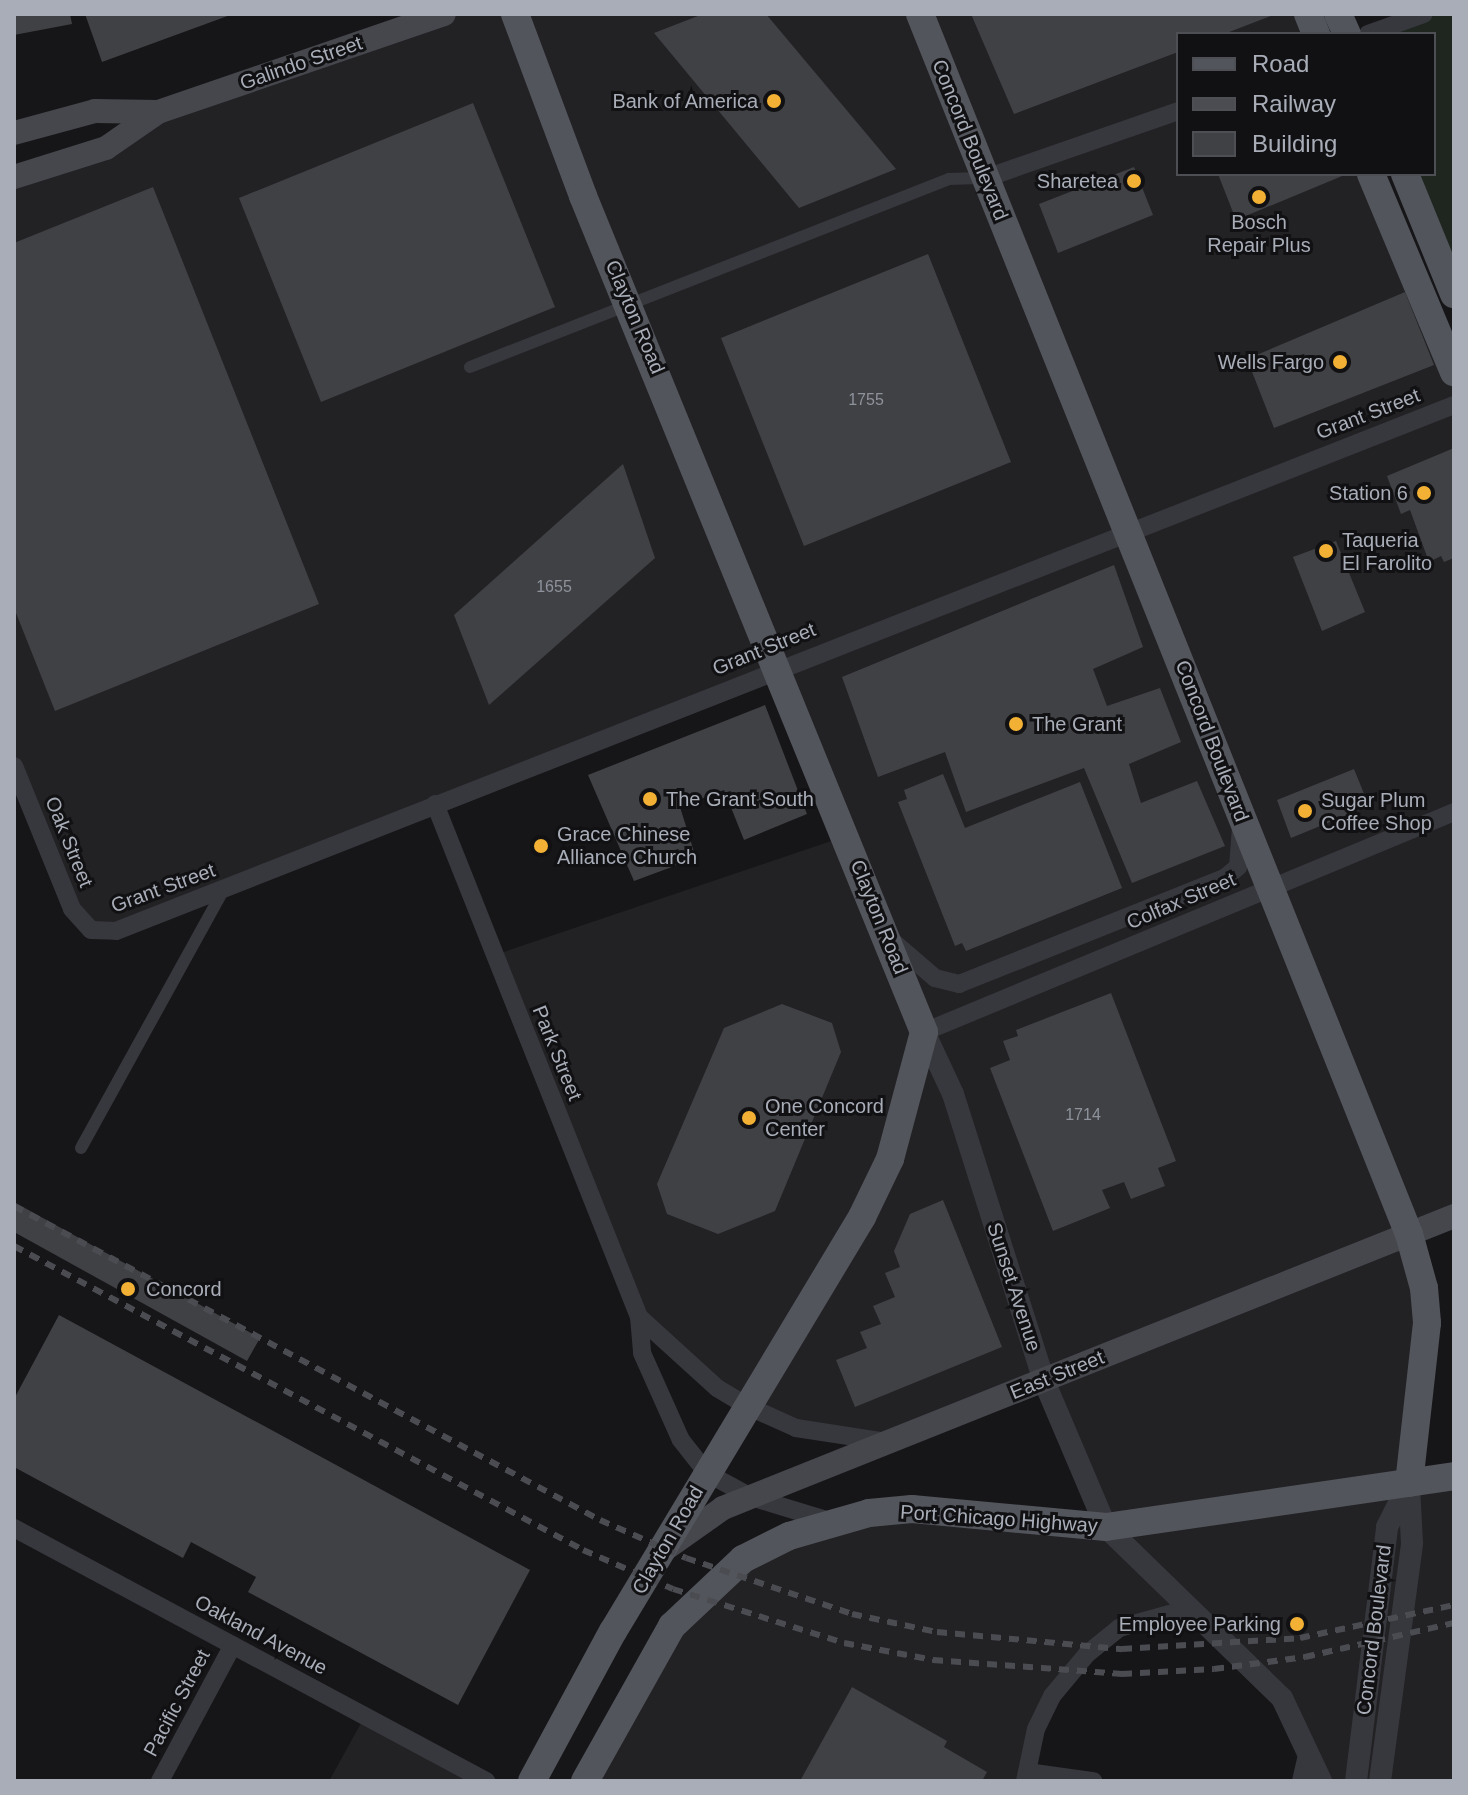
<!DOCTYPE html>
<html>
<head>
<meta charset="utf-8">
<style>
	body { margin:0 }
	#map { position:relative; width:1468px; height:1795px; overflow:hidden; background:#161618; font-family:Arial,sans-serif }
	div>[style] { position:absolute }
	.built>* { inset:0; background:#222225 }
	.green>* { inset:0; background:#1e261f }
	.building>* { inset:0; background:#404145 }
	.pedestrian>* { height:12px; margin:-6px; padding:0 6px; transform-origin:6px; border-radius:6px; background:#37383d }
	.minor>* { height:18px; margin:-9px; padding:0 9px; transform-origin:9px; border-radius:9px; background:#37383d }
	.tertiary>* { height:22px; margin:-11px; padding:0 11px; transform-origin:11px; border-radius:11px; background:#37383d }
	.secondary>* { height:24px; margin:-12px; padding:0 12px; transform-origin:12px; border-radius:12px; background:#45474d }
	.primary>* { height:28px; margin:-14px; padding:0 14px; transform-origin:14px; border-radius:14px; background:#53555c }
	.rail>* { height:6px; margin-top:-3px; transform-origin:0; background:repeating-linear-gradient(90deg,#4a4c52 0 10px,transparent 0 18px) }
	.dots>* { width:22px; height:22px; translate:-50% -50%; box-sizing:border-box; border:4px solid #111113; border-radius:50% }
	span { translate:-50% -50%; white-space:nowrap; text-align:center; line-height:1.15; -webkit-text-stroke:6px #111113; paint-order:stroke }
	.number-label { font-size:16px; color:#8e929b }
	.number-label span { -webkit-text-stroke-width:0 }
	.street-label { font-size:20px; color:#a8adb8 }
	.poi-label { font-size:20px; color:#a8adb8 }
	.right { translate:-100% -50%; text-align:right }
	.left { translate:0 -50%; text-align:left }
	.frame { position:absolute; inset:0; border:16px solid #a8adb8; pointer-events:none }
	.legend { position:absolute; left:1176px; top:32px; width:260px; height:144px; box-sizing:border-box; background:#111113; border:2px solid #4d4f55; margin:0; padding:10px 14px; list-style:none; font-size:24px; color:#a8adb8 }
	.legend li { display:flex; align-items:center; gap:16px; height:40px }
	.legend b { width:40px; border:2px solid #4d4f55 }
</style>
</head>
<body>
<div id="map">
	<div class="built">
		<div style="clip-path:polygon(447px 14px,1308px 14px,1316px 34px,1178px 34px,1178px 174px,1371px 174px,1454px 372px,1454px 1216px,1409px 1234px,1424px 1288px,1409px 1483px,1454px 1476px,1454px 1781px,1320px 1781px,1294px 1719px,1191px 1609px,1119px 1628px,1052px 1696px,1025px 1781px,585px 1781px,710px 1586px,869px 1513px,1105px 1527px,1044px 1381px,891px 1442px,796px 1428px,747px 1406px,639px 1317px,495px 955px,846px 836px,778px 667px,224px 889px,91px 930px,14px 766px,14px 177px,158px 112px)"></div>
		<div style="clip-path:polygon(365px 1716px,486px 1781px,329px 1781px)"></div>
	</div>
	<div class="green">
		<div style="clip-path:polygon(1424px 14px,1454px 14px,1454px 259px,1420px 174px,1434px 174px,1434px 34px,1368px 34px)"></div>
	</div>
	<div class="building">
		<div style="clip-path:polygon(14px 14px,70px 14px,72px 24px,14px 35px)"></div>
		<div style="clip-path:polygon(85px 14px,233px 14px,102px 62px)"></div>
		<div style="clip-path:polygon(703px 14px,766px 14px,896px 169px,799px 208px,654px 33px)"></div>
		<div style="clip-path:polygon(971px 14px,1276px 14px,1224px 34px,1178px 34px,1178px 52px,1014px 114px)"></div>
		<div style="clip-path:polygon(473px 103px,555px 307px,321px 402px,239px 198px)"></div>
		<div style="clip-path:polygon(1134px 167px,1153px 215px,1058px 253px,1039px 204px)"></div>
		<div style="clip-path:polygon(1218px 174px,1347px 174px,1236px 220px)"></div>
		<div style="clip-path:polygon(153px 187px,319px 604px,55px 711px,14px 608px,14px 243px)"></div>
		<div style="clip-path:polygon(928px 254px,1011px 462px,804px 546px,721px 338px)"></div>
		<div style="clip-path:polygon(1405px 292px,1434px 365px,1274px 428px,1247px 359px)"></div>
		<div style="clip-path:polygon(1454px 448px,1454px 558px,1444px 562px,1441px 556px,1429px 562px,1410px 510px,1401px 514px,1387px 476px)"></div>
		<div style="clip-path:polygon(623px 464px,655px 558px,489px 705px,454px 615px)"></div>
		<div style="clip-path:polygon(1336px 541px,1365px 612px,1322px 631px,1293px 557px)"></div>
		<div style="clip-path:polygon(1114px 565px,1143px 647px,1093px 669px,1107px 706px,1160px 688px,1181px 742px,1129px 764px,1141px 803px,1197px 781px,1225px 846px,1132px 883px,1084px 768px,966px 812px,945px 752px,878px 777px,842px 677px)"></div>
		<div style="clip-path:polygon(765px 705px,807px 814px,744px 840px,724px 790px,680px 807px,696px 858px,634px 881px,588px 775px)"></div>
		<div style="clip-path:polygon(1354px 769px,1369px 806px,1291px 838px,1277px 800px)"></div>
		<div style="clip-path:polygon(943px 774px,965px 828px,1080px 782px,1122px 888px,966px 951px,962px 943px,955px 946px,898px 802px,907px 799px,904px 790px)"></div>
		<div style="clip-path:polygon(1111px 993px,1176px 1161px,1158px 1168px,1165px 1186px,1131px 1199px,1124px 1182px,1102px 1190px,1110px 1208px,1053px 1231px,990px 1068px,1010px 1060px,1003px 1041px,1018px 1036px,1016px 1030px)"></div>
		<div style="clip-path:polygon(782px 1004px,832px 1023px,841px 1052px,775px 1211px,718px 1234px,667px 1214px,657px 1184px,724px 1028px)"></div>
		<div style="clip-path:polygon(943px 1200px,1002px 1347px,855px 1407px,836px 1360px,867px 1348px,860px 1332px,881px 1324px,873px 1306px,895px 1297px,885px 1273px,900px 1267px,894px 1251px,910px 1214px)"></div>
		<div style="clip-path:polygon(14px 1202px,260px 1338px,247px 1361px,14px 1232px)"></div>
		<div style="clip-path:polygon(59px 1315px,530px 1570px,458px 1705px,248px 1592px,256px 1577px,191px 1542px,183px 1558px,14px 1467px,14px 1399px)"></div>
		<div style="clip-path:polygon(852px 1687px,947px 1741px,944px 1747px,987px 1772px,982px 1781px,800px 1781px)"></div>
	</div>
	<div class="pedestrian">
		<div style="left:470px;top:367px;width:515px;rotate:-21.43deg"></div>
		<div style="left:949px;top:179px;width:37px;rotate:-2deg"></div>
		<div style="left:81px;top:1148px;width:296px;rotate:-61.1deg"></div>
	</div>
	<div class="minor">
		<div style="left:1368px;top:34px;width:59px;rotate:-19.7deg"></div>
		<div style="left:986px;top:178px;width:203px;rotate:-19.2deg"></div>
		<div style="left:14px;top:766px;width:154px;rotate:67.9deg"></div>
		<div style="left:72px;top:909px;width:28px;rotate:48deg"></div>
		<div style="left:91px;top:930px;width:25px;rotate:2deg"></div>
		<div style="left:116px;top:931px;width:1438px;rotate:-21.46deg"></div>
		<div style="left:435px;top:804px;width:552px;rotate:68.31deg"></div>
		<div style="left:639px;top:1317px;width:36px;rotate:85deg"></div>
		<div style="left:642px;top:1353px;width:95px;rotate:65.9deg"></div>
		<div style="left:681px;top:1440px;width:42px;rotate:51.8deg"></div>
		<div style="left:707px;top:1473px;width:50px;rotate:28.6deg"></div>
		<div style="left:751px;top:1497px;width:86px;rotate:17deg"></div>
		<div style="left:891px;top:940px;width:58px;rotate:40.8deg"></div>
		<div style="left:935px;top:978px;width:25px;rotate:14deg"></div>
		<div style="left:959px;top:984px;width:288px;rotate:-21.8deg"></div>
		<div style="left:1226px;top:877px;width:16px;rotate:-40deg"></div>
		<div style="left:1238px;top:867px;width:40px;rotate:-85.7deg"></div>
		<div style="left:924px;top:1032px;width:574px;rotate:-22.54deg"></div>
		<div style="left:639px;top:1317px;width:105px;rotate:42.3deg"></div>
		<div style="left:717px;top:1388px;width:35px;rotate:31deg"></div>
		<div style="left:747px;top:1406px;width:54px;rotate:24.2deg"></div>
		<div style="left:796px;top:1428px;width:93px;rotate:8.7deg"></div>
		<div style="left:14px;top:1528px;width:536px;rotate:28.19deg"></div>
		<div style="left:1027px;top:1772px;width:67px;rotate:7.8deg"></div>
		<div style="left:160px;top:1781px;width:154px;rotate:-61.8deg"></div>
		<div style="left:1025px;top:1781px;width:53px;rotate:-78.1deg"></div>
		<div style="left:1036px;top:1729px;width:37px;rotate:-64deg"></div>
		<div style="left:1052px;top:1696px;width:55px;rotate:-50.2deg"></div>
		<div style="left:1087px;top:1654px;width:41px;rotate:-39.1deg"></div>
		<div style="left:1119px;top:1628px;width:75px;rotate:-15.5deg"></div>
		<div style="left:1301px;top:1781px;width:31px;rotate:-77deg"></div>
	</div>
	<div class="tertiary">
		<div style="left:924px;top:1032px;width:68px;rotate:64.9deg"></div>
		<div style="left:953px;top:1094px;width:301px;rotate:72.4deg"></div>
		<div style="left:1044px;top:1381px;width:159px;rotate:67deg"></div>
		<div style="left:1106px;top:1527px;width:245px;rotate:44.2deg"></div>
		<div style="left:1282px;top:1698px;width:92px;rotate:64.8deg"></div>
		<div style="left:1356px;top:1781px;width:256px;rotate:-83deg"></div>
		<div style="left:1387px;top:1527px;width:49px;rotate:-63.4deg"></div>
		<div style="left:1380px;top:1781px;width:240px;rotate:-82.3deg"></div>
		<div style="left:1412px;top:1543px;width:58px;rotate:-93deg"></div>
	</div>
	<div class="secondary">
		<div style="left:14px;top:133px;width:84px;rotate:-15.2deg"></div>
		<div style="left:95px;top:111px;width:63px;rotate:0.9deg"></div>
		<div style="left:14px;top:177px;width:96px;rotate:-17.5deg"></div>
		<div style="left:106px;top:148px;width:63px;rotate:-34.7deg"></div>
		<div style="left:158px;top:112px;width:302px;rotate:-18.9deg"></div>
		<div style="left:668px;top:1547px;width:67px;rotate:-35.3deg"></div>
		<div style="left:723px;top:1508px;width:787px;rotate:-21.77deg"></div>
	</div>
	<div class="primary">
		<div style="left:515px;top:14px;width:194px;rotate:69.5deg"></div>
		<div style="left:583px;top:196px;width:903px;rotate:67.81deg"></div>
		<div style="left:924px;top:1032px;width:131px;rotate:105deg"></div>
		<div style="left:890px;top:1159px;width:64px;rotate:115.8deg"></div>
		<div style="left:862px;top:1217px;width:483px;rotate:121deg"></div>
		<div style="left:613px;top:1631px;width:170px;rotate:118.4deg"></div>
		<div style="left:920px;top:14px;width:1314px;rotate:68.16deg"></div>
		<div style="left:1409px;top:1234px;width:56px;rotate:74.5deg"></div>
		<div style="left:1424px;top:1288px;width:35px;rotate:85deg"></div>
		<div style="left:1427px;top:1323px;width:161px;rotate:96.4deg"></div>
		<div style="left:1308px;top:14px;width:22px;rotate:68deg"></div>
		<div style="left:1338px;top:14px;width:22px;rotate:66deg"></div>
		<div style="left:1371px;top:174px;width:215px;rotate:67.3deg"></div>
		<div style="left:1405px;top:174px;width:130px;rotate:67.8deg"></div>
		<div style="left:585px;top:1781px;width:178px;rotate:-60.7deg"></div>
		<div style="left:672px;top:1626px;width:98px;rotate:-43.3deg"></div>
		<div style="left:743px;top:1559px;width:51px;rotate:-26.6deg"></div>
		<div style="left:789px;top:1536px;width:83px;rotate:-16deg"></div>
		<div style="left:869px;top:1513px;width:43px;rotate:-5.3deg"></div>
		<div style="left:912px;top:1509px;width:195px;rotate:5.3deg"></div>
		<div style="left:1106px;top:1527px;width:352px;rotate:-8.3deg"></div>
	</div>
	<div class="rail">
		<div style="left:14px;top:1206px;width:665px;rotate:28.18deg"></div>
		<div style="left:600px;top:1520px;width:94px;rotate:23.8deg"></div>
		<div style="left:686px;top:1558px;width:175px;rotate:18.6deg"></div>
		<div style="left:852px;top:1614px;width:87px;rotate:12deg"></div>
		<div style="left:937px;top:1632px;width:186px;rotate:5.3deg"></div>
		<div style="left:1122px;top:1649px;width:178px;rotate:-3.5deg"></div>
		<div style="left:1300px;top:1638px;width:157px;rotate:-12.1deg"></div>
		<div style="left:14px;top:1246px;width:645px;rotate:28.11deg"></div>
		<div style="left:583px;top:1550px;width:98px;rotate:23.4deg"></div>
		<div style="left:673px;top:1589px;width:179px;rotate:17.5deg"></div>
		<div style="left:844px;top:1643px;width:91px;rotate:10.8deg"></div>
		<div style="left:933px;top:1660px;width:190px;rotate:4.2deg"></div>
		<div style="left:1122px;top:1674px;width:92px;rotate:-3.1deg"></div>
		<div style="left:1214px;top:1669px;width:92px;rotate:-7.5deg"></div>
		<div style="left:1305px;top:1657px;width:153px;rotate:-12.9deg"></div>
	</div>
	<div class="dots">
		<div style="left:774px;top:101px;background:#f2b134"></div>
		<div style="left:1134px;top:181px;background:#f2b134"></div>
		<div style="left:1259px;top:197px;background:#f2b134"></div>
		<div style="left:1340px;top:362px;background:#f2b134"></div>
		<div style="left:1424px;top:493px;background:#f2b134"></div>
		<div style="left:1326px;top:551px;background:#f2b134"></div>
		<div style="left:1016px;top:724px;background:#f2b134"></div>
		<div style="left:650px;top:799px;background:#f2b134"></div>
		<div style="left:1305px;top:811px;background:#f2b134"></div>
		<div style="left:541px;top:846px;background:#f2b134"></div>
		<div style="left:749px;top:1118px;background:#f2b134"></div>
		<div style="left:128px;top:1289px;background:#f2b134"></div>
		<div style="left:1297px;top:1624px;background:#f2b134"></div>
	</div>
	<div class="number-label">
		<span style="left:866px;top:400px">1755</span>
		<span style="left:554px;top:587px">1655</span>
		<span style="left:1083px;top:1115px">1714</span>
	</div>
	<div class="street-label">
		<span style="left:301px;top:63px;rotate:-19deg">Galindo Street</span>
		<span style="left:970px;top:140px;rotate:68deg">Concord Boulevard</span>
		<span style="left:635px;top:317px;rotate:67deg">Clayton Road</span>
		<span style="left:1368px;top:414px;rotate:-21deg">Grant Street</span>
		<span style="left:764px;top:649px;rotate:-22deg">Grant Street</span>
		<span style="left:1212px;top:741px;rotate:69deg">Concord Boulevard</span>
		<span style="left:69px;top:842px;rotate:68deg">Oak Street</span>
		<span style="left:163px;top:888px;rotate:-20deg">Grant Street</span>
		<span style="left:1181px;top:901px;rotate:-23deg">Colfax Street</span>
		<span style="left:879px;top:917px;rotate:68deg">Clayton Road</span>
		<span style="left:557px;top:1053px;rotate:68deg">Park Street</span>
		<span style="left:1014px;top:1287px;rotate:72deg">Sunset Avenue</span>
		<span style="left:1057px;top:1375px;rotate:-22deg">East Street</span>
		<span style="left:999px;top:1519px;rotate:4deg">Port Chicago Highway</span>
		<span style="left:668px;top:1540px;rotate:-60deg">Clayton Road</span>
		<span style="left:1374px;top:1630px;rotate:-83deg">Concord Boulevard</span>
		<span style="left:261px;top:1635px;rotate:28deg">Oakland Avenue</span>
		<span style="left:177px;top:1703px;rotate:-62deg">Pacific Street</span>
	</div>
	<div class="poi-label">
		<span class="right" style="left:758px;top:101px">Bank of America</span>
		<span class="right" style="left:1118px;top:181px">Sharetea</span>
		<span style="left:1259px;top:234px">Bosch<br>Repair Plus</span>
		<span class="right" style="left:1324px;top:362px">Wells Fargo</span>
		<span class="right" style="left:1408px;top:493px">Station 6</span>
		<span class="left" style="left:1342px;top:552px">Taqueria<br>El Farolito</span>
		<span class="left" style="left:1032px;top:724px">The Grant</span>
		<span class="left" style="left:666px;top:799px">The Grant South</span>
		<span class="left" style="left:1321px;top:812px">Sugar Plum<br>Coffee Shop</span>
		<span class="left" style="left:557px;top:846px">Grace Chinese<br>Alliance Church</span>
		<span class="left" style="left:765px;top:1118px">One Concord<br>Center</span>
		<span class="left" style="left:146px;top:1289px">Concord</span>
		<span class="right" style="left:1281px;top:1624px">Employee Parking</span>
	</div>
	<div class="frame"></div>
	<ul class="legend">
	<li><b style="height:10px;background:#53555c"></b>Road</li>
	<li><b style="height:10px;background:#4a4c52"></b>Railway</li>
	<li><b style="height:22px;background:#404145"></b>Building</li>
	</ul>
</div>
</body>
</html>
